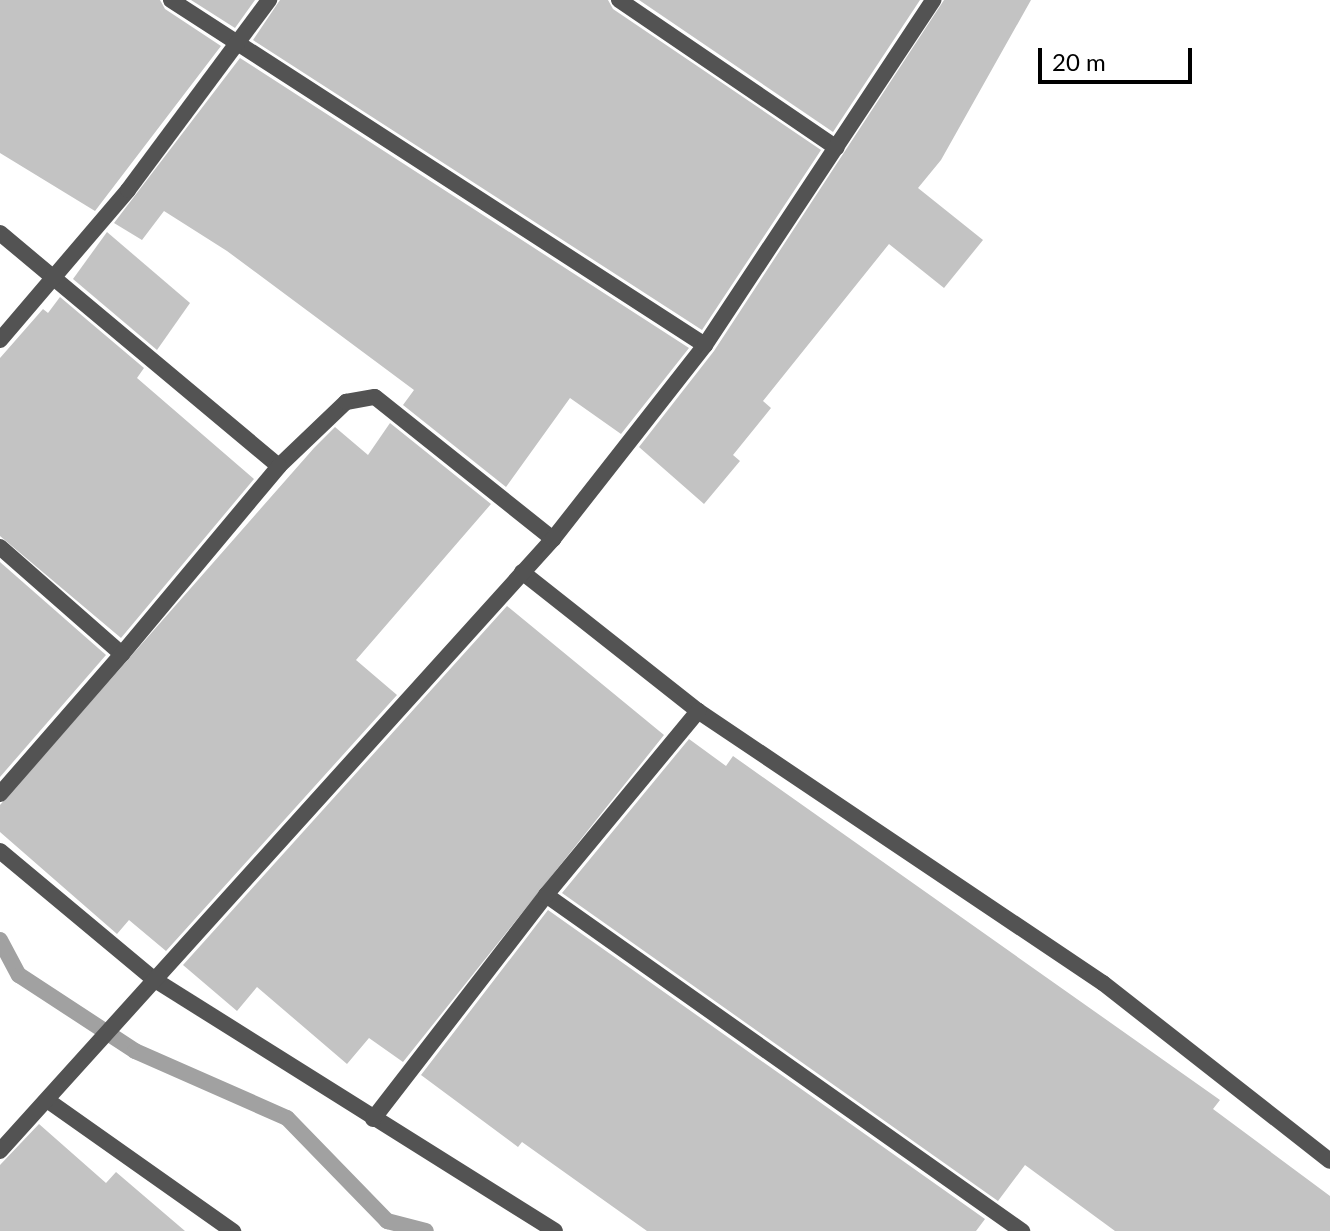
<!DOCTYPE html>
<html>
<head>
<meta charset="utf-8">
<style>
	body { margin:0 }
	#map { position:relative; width:1330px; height:1231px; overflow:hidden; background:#fff; font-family:Lato,sans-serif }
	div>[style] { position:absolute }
	.stream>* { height:16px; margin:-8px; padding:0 8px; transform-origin:8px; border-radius:8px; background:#a1a1a1 }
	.building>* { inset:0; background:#c3c3c3 }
	.minor>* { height:16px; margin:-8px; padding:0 8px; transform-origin:8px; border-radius:8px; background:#535353 }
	span { translate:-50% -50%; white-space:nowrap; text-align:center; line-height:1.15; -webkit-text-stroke:7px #fff; paint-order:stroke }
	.scale { position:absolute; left:1038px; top:48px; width:154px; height:36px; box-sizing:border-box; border:4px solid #000; border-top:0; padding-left:10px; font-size:24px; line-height:28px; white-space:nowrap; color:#000; -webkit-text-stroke:6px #fff; paint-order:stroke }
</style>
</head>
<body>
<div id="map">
	<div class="stream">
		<div style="left:0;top:940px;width:40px;rotate:62deg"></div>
		<div style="left:19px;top:975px;width:139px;rotate:33.2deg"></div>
		<div style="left:135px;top:1051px;width:166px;rotate:23.8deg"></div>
		<div style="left:287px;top:1118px;width:144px;rotate:45.8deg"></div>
		<div style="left:387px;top:1221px;width:40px;rotate:14.4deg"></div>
	</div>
	<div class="building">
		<div style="clip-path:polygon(0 0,160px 0,165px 9px,221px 46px,95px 211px,0 153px)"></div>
		<div style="clip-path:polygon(191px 0,255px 0,235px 28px)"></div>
		<div style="clip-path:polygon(280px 0,608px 0,613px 9px,821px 150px,702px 330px,253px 40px)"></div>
		<div style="clip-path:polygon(639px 0,920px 0,833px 132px)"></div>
		<div style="clip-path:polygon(944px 0,1031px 0,941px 160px,918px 188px,983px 240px,944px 288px,889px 244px,763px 401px,771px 408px,733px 455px,740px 461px,704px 504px,639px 447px,714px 351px)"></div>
		<div style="clip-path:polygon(240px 58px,689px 348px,621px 434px,570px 398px,506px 487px,403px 405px,414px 390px,227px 251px,164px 211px,142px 240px,114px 223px)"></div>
		<div style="clip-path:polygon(107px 232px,190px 303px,157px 350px,73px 279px)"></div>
		<div style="clip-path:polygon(60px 297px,144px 368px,137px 378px,254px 479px,121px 638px,0 536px,0 358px,43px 309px,48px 313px)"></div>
		<div style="clip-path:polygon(390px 423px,491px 504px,356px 660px,397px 695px,166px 951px,129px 920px,117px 934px,0 832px,0 805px,314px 448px,335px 427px,368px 455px)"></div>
		<div style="clip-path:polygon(0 562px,106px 655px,0 777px)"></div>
		<div style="clip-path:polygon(507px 606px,664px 735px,403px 1062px,369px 1038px,347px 1064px,257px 987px,237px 1011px,183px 965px)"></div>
		<div style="clip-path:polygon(689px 739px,726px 766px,733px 756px,1220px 1100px,1213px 1109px,1330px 1196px,1330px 1231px,1115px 1231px,1025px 1165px,998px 1201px,562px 893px)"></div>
		<div style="clip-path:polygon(548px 910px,985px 1219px,976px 1231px,647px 1231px,522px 1142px,518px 1147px,421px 1075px)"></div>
		<div style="clip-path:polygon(39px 1124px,106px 1183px,116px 1172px,185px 1231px,0 1231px,0 1165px)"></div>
	</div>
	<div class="minor">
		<div style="left:171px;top:0;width:636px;rotate:32.87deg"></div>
		<div style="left:619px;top:0;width:263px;rotate:34.2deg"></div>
		<div style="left:0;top:233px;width:363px;rotate:39.9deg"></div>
		<div style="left:279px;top:466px;width:93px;rotate:-43.7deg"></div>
		<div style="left:346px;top:402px;width:29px;rotate:-10deg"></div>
		<div style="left:375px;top:397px;width:228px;rotate:38.6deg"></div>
		<div style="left:0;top:340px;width:197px;rotate:-49.5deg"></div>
		<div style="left:128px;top:190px;width:237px;rotate:-53.4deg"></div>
		<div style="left:0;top:547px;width:162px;rotate:41.3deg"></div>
		<div style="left:122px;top:654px;width:245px;rotate:-50.1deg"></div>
		<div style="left:522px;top:572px;width:224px;rotate:38.3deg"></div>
		<div style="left:698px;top:711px;width:488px;rotate:33.9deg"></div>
		<div style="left:1103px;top:983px;width:288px;rotate:38.1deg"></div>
		<div style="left:0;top:794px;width:186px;rotate:-48.9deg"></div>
		<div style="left:0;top:851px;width:202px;rotate:39.8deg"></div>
		<div style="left:155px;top:980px;width:472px;rotate:32.1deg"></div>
		<div style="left:546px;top:895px;width:583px;rotate:35.22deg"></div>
		<div style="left:47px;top:1100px;width:228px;rotate:35.2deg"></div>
		<div style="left:373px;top:1119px;width:283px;rotate:-52.3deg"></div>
		<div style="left:546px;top:895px;width:239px;rotate:-50.4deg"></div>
		<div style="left:0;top:1151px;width:825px;rotate:-47.9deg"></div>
		<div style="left:553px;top:539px;width:246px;rotate:-51.9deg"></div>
		<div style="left:705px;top:345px;width:414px;rotate:-56.5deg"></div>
	</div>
	<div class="scale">20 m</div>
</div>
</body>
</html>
